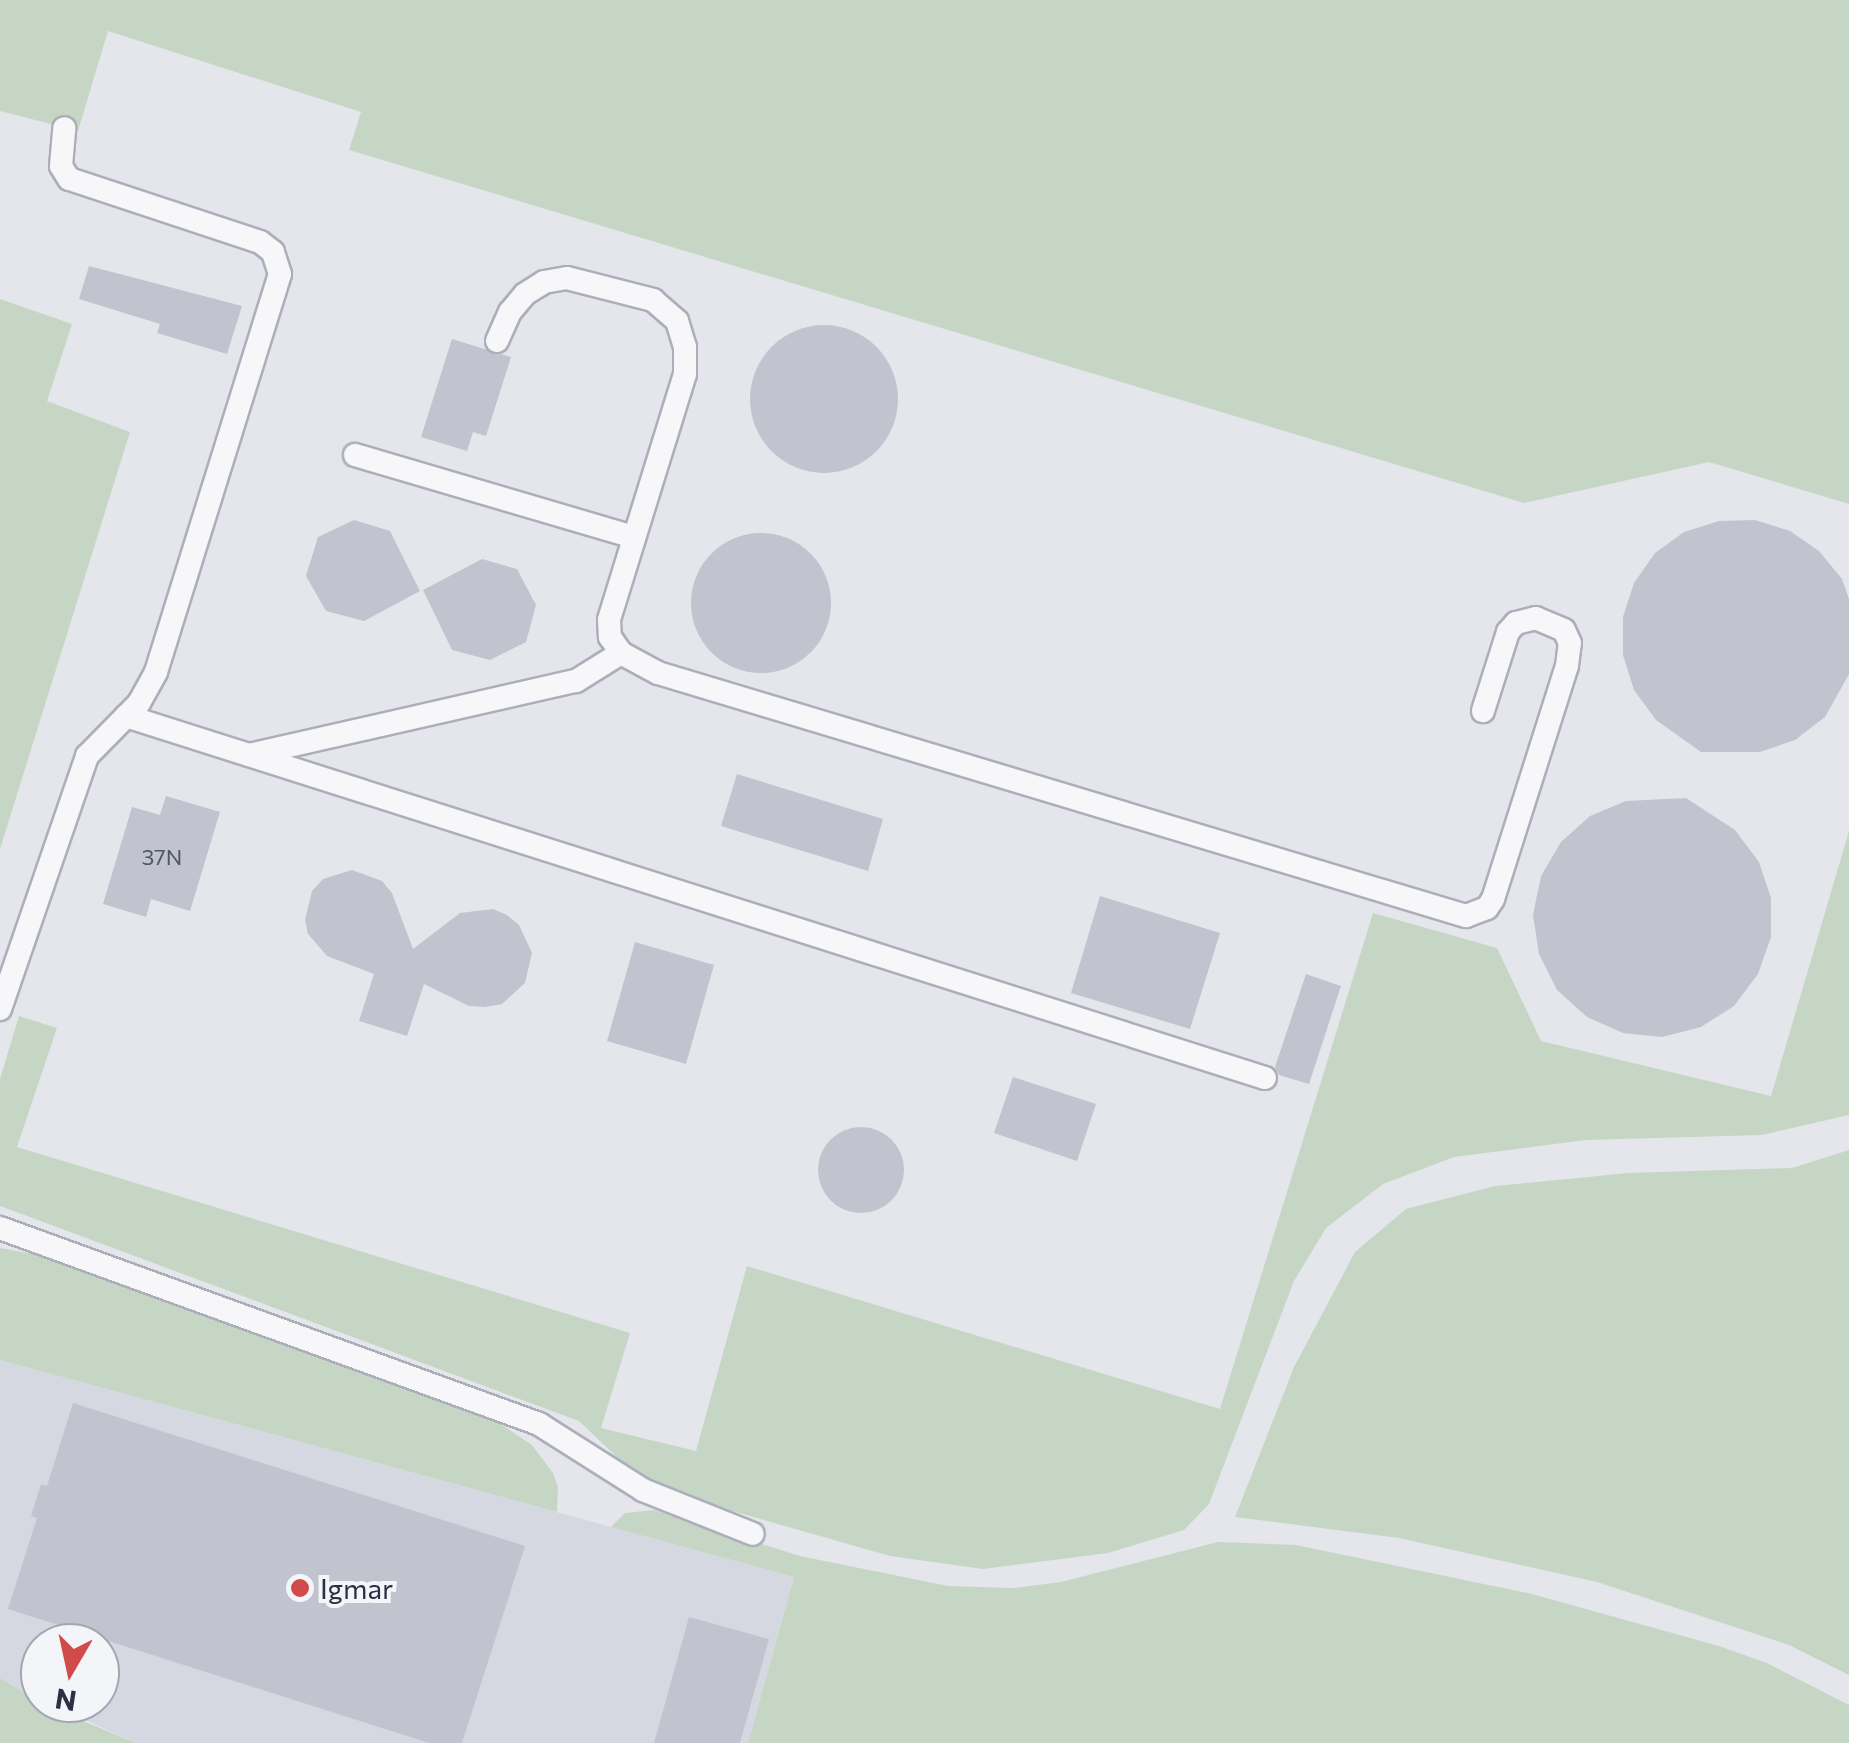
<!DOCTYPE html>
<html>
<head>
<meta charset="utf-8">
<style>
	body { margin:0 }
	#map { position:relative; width:1849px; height:1743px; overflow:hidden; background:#e4e6ec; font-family:Commissioner,sans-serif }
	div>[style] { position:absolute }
	.built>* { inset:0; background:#d6d8e1 }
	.green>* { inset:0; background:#c6d6c5 }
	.building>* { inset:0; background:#c1c4cf }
	.round { border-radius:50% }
	.roads { filter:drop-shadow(2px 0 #acafba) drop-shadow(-2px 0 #acafba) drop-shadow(0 2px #acafba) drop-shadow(0 -2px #acafba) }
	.lane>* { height:22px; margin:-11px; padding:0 11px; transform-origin:11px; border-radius:11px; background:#f7f7fa }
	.dots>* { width:28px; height:28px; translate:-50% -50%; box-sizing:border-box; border:5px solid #f4f5f9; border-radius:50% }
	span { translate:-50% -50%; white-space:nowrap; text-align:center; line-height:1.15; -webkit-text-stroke:8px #f4f5f9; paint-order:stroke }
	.number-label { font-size:22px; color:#505568 }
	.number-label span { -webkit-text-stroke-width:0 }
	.poi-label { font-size:28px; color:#2b3045 }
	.left { translate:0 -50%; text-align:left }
	.north { position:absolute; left:20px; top:1623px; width:100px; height:100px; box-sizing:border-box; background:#f4f5f9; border:2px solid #a4a6b1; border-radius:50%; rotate:189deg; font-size:28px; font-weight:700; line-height:40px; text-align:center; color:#2b3045 }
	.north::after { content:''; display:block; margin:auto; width:35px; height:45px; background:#d04b49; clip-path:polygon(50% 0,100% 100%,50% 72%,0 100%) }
</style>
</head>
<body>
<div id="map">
	<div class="built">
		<div style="clip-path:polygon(0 1360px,794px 1577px,748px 1743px,136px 1743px,48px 1703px,100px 1703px,100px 1643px,40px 1643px,40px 1700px,12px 1687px,0 1678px)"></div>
	</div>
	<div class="green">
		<div style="clip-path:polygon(0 0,1849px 0,1849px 504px,1709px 462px,1524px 503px,349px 150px,361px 112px,108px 31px,78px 131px,0 111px)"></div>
		<div style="clip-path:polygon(0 299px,72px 324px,47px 401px,130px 432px,0 849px)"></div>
		<div style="clip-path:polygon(1849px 831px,1849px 1115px,1762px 1135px,1586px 1140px,1454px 1157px,1383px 1184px,1326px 1228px,1294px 1281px,1209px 1504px,1184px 1530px,1108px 1553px,983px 1569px,890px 1556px,669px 1493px,622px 1462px,579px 1421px,0 1206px,0 1079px,19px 1016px,57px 1028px,17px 1147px,630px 1333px,601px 1428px,696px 1451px,747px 1266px,1220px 1409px,1373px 913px,1497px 948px,1541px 1041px,1771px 1096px)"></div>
		<div style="clip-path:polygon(1849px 1150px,1849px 1675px,1789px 1645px,1597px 1582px,1399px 1538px,1235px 1517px,1294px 1367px,1355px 1252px,1406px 1209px,1495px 1186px,1629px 1173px,1792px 1168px)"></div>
		<div style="clip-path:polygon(0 1248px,39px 1255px,493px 1419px,532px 1445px,553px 1473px,558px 1487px,557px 1512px,0 1360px)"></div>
		<div style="clip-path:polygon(654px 1510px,800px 1556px,948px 1586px,1013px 1588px,1061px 1582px,1218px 1542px,1296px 1545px,1532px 1594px,1719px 1646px,1767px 1663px,1849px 1705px,1849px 1743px,748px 1743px,794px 1577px,611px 1527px,625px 1513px)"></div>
		<div style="clip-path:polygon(0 1678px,40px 1703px,136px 1743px,0 1743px)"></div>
	</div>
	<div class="building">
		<div style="clip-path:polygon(89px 266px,242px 306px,227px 354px,157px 333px,160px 324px,79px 299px)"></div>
		<div class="round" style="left:750px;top:325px;width:148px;height:148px"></div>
		<div style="clip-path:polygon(452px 339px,511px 357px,486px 436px,473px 432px,467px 451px,421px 437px)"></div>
		<div style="clip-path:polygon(354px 520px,390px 531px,420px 591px,364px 621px,326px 611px,306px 576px,318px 537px)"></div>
		<div style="clip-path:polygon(1755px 520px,1790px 531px,1819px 551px,1842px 579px,1849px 599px,1849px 674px,1825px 717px,1795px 740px,1760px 752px,1701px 752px,1656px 720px,1634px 690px,1623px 655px,1623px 617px,1634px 583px,1655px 553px,1684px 532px,1719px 521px)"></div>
		<div class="round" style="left:691px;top:533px;width:140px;height:140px"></div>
		<div style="clip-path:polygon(482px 559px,517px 569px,536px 605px,526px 642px,490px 660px,452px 650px,423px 590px)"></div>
		<div style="clip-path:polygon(737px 774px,883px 819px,868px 871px,721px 826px)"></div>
		<div style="clip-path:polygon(166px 796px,220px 812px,190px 911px,151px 899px,146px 917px,103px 904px,132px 807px,160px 815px)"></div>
		<div style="clip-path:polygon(1686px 798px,1735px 830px,1759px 862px,1771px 898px,1771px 937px,1758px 974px,1734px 1006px,1701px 1027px,1662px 1037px,1623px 1033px,1587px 1017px,1557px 990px,1539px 954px,1533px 915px,1541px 876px,1561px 842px,1590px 816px,1626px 801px)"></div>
		<div style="clip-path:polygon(352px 870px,382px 881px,392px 893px,413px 949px,460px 913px,493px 909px,507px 915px,519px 925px,532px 953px,525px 983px,502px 1004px,485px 1007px,469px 1006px,424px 984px,407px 1036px,359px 1021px,374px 974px,327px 956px,308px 934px,305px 920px,312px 891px,323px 879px)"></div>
		<div style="clip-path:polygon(1100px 896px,1220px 933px,1190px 1029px,1071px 993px)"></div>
		<div style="clip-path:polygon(635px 942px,714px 965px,686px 1064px,607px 1041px)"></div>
		<div style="clip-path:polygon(1306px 974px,1341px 986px,1309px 1084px,1279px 1075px,1275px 1067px)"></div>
		<div style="clip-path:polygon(1013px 1077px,1096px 1104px,1077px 1161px,994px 1133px)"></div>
		<div class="round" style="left:818px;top:1127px;width:86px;height:86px"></div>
		<div style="clip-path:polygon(73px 1403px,525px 1546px,462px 1743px,429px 1743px,8px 1609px,37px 1518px,31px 1516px,41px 1484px,47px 1486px)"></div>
		<div style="clip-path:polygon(689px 1617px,769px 1639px,740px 1743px,654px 1743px)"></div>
	</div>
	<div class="roads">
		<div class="lane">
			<div style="left:497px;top:341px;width:32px;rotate:-66deg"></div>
			<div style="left:510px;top:312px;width:23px;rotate:-50deg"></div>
			<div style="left:525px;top:294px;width:22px;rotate:-32deg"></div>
			<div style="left:544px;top:282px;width:23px;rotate:-10deg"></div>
			<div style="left:567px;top:278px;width:89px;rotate:14.3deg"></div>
			<div style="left:653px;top:300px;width:32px;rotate:41deg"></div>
			<div style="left:677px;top:321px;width:27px;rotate:73deg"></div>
			<div style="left:685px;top:347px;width:27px;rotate:90deg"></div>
			<div style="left:685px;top:374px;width:257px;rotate:107.2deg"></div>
			<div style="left:609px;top:620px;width:17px;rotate:87deg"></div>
			<div style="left:610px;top:637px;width:19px;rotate:55deg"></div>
			<div style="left:621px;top:653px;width:42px;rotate:28.4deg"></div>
			<div style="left:658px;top:673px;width:844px;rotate:16.74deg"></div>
			<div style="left:1466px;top:916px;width:22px;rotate:-21deg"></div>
			<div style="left:1487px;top:908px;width:11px;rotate:-56deg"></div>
			<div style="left:1493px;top:899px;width:244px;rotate:-72.4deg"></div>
			<div style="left:1567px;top:666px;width:23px;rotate:-83deg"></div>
			<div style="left:1570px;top:643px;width:14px;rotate:-115deg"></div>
			<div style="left:1564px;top:630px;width:30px;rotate:-157deg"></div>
			<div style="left:1536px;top:618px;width:21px;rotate:166deg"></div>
			<div style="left:1516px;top:623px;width:12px;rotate:132deg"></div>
			<div style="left:1508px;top:632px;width:83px;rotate:107.6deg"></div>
			<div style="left:355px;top:455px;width:290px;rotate:16.4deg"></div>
			<div style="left:126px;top:716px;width:1195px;rotate:17.63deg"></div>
			<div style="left:249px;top:755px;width:335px;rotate:-12.8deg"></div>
			<div style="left:576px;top:681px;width:53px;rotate:-31.9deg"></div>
			<div style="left:0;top:1009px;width:268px;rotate:-71deg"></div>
			<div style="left:87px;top:756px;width:74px;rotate:-45.5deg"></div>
			<div style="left:139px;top:703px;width:35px;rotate:-61deg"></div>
			<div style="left:156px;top:672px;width:417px;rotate:-72.7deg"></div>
			<div style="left:280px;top:274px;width:23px;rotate:-108deg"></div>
			<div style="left:273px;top:252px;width:16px;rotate:-142deg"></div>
			<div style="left:260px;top:242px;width:201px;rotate:-161.7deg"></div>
			<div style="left:69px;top:179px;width:15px;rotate:-122deg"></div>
			<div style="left:61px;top:166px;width:38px;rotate:-85deg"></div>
			<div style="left:0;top:1228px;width:574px;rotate:19.98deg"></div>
			<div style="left:539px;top:1424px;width:123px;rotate:32.4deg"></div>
			<div style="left:643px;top:1490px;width:118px;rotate:21.8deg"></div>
		</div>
	</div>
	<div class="dots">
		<div style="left:300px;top:1588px;background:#d04b49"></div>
	</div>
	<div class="number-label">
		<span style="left:162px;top:857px">37N</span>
	</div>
	<div class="poi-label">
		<span class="left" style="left:320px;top:1588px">Igmar</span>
	</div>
	<div class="north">N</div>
</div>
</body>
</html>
